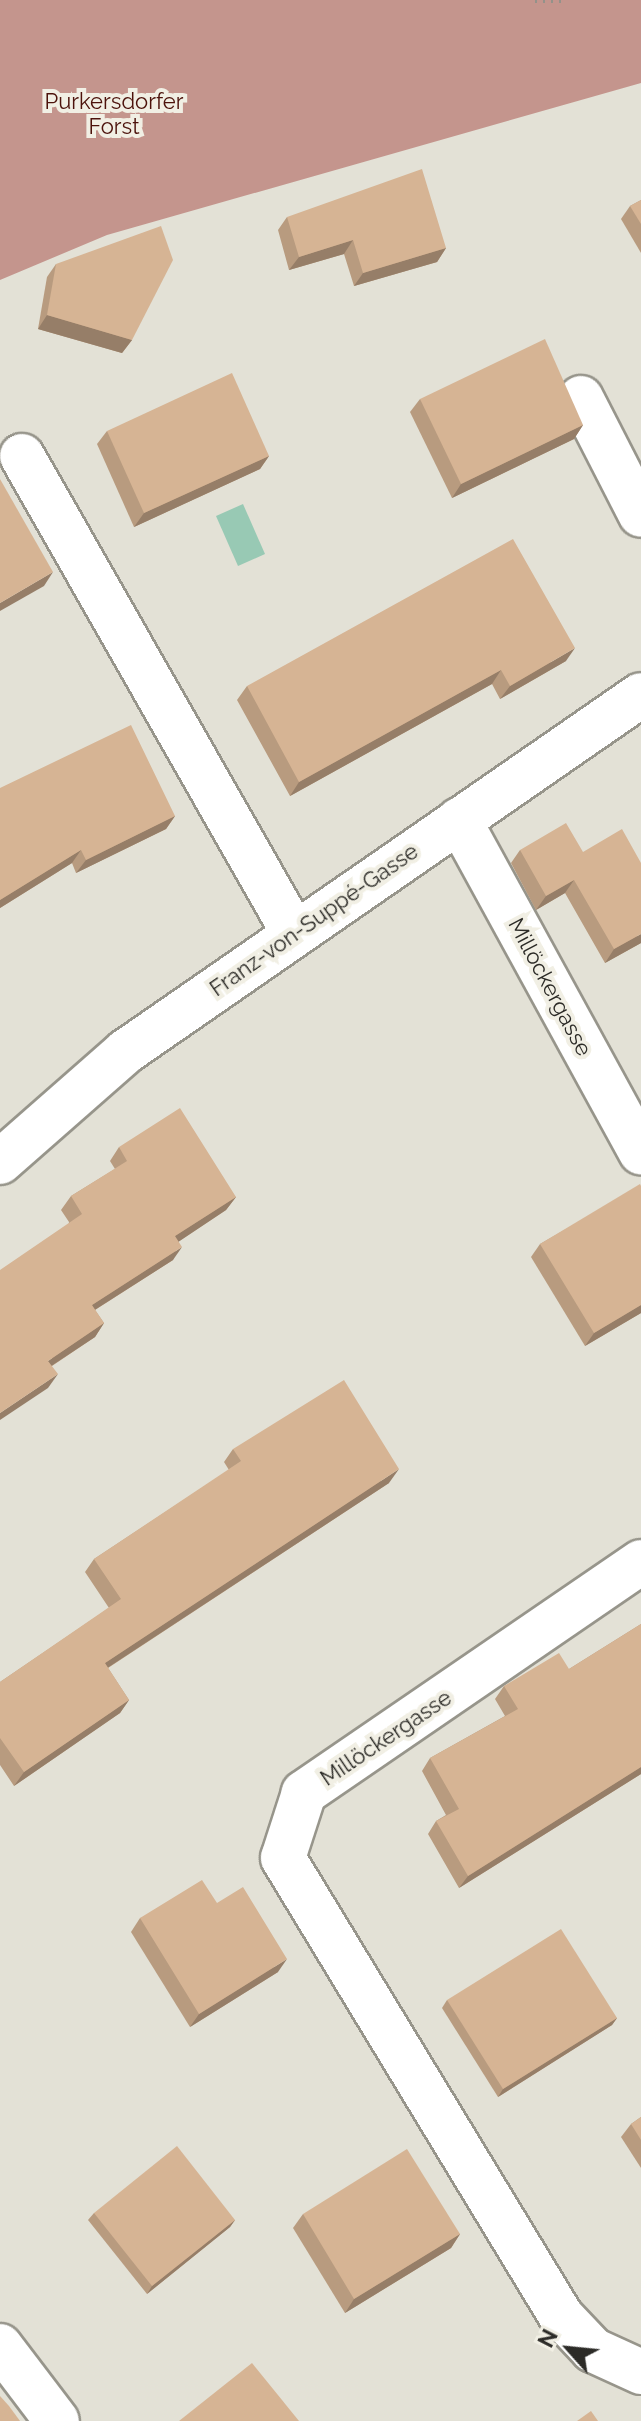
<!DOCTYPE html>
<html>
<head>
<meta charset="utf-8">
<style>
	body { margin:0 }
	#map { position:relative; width:641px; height:2421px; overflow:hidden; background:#e3e1d6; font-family:Raleway,sans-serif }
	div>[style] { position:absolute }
	.forest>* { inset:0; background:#c4958d }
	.water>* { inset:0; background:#98c9b4 }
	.path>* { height:5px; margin-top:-2.5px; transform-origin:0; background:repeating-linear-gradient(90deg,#94928a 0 2px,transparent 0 8px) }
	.roads { filter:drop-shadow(2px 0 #97958b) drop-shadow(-2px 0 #97958b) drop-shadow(0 2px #97958b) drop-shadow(0 -2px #97958b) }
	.minor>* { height:44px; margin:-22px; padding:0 22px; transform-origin:22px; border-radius:22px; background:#fff }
	.wall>* { inset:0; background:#b89b7f }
	.shaded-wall>* { inset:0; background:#967e68 }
	.building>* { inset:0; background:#d6b494 }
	span { translate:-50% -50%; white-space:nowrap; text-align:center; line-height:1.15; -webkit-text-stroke:8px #f1efe4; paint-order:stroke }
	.park-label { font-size:22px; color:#4c120b }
	.street-label { font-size:22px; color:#2c2b27 }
	.north { position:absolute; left:529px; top:2309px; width:80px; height:80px; -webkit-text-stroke:6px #f1efe4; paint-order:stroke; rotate:297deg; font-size:22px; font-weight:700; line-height:32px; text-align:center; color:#2c2b27 }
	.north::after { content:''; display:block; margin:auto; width:28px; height:36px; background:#2c2b27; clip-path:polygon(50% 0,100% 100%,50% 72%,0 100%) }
</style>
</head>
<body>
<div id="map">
	<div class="forest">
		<div style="clip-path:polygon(0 0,641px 0,641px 83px,107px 235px,0 280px)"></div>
	</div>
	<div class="water">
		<div style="clip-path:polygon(243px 504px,265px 554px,238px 566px,216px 516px)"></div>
	</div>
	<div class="path">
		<div style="left:535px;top:0;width:26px"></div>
	</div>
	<div class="roads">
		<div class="minor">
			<div style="left:581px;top:398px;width:131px;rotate:62.9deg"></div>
			<div style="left:22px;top:456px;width:549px;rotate:60.31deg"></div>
			<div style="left:459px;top:820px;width:379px;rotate:61.3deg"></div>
			<div style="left:0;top:1162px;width:167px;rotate:-41.3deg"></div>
			<div style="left:125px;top:1052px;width:627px;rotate:-34.68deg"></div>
			<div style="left:641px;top:1562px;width:409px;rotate:145.6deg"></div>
			<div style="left:304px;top:1793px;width:68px;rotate:107.9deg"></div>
			<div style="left:283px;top:1858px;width:536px;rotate:58.74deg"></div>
			<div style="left:561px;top:2316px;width:47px;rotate:46.7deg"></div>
			<div style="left:593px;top:2350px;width:53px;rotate:24.6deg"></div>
			<div style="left:0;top:2346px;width:94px;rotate:52.8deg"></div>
		</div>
	</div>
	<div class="wall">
		<div style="clip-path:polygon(641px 200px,641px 253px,621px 219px,630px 206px)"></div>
		<div style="clip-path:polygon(287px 217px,446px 248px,437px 262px,354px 286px,344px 254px,289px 270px,278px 230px)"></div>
		<div style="clip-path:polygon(56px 264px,132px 340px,122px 353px,38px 329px,47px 277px)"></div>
		<div style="clip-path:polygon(420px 399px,583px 425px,574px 439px,452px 498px,410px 412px)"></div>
		<div style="clip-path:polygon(107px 431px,269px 456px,260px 469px,134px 527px,97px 444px)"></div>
		<div style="clip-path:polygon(566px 661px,500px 699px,492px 684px,290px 796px,237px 700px,247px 686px)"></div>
		<div style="clip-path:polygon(0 788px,175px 816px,166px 829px,76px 873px,72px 863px,0 908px)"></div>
		<div style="clip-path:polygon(520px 850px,583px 852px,641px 943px,605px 963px,565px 893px,536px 910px,511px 863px)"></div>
		<div style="clip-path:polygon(119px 1147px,236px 1197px,226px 1210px,178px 1242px,173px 1260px,95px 1310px,104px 1323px,95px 1337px,52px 1366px,48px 1388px,69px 1222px,61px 1210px,71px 1196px,115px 1169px,110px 1161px)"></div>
		<div style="clip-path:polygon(641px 1186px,641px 1313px,585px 1346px,531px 1257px,540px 1244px)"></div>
		<div style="clip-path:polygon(233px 1449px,389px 1483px,108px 1668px,129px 1700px,120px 1713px,14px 1786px,0 1765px,0 1682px,109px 1608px,85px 1572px,94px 1559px,229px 1470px,224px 1462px)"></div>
		<div style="clip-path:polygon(641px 1624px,641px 1774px,459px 1888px,428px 1834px,436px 1821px,446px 1815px,422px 1771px,430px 1758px,505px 1716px,495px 1699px,504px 1686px,569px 1669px)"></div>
		<div style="clip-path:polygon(217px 1903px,278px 1972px,190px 2027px,131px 1932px,140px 1918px)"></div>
		<div style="clip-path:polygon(447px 2000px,617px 2018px,612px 2025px,498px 2097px,442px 2008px)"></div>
		<div style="clip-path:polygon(641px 2117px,641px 2168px,621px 2137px,631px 2124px)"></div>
		<div style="clip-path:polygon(94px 2213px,235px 2220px,230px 2227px,147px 2294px,88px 2220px)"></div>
		<div style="clip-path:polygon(303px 2214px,460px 2234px,451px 2248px,345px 2313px,293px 2228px)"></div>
	</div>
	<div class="shaded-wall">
		<div style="clip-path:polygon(353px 240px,344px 254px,289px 270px,299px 257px)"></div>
		<div style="clip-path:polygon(446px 248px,437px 262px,354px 286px,363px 273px)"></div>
		<div style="clip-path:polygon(47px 315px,132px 340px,122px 353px,38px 329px)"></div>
		<div style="clip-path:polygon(583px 425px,574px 439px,452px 498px,461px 484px)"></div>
		<div style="clip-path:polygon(269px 456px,260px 469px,134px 527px,144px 513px)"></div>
		<div style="clip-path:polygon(53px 572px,44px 586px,0 611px,0 603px)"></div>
		<div style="clip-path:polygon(575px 648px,566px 661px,500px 699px,510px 686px)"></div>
		<div style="clip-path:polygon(501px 670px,492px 684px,290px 796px,299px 782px)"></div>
		<div style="clip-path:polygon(175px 816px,166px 829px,76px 873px,86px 860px)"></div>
		<div style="clip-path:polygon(81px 850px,72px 863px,0 908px,0 900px)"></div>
		<div style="clip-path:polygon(574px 880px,565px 893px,536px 910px,546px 896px)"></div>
		<div style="clip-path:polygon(641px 934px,641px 943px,605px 963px,614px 949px)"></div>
		<div style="clip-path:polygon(236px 1197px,226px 1210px,166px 1250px,175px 1236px)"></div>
		<div style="clip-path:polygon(182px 1247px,173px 1260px,82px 1318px,92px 1305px)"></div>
		<div style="clip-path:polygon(641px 1305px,641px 1313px,585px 1346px,594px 1333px)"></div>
		<div style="clip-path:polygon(104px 1323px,95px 1337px,39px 1374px,48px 1361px)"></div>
		<div style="clip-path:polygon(58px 1374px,48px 1388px,0 1420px,0 1413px)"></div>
		<div style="clip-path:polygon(399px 1469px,389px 1483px,95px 1676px,105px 1663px)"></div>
		<div style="clip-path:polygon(129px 1700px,120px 1713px,14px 1786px,24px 1772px)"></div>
		<div style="clip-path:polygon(641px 1767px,641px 1774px,459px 1888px,468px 1876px)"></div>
		<div style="clip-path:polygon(287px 1959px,278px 1972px,190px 2027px,199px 2014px)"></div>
		<div style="clip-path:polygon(617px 2018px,612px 2025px,498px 2097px,503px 2089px)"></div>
		<div style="clip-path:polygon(235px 2220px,230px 2227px,147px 2294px,152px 2286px)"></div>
		<div style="clip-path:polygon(460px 2234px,451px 2248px,345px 2313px,354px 2299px)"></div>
	</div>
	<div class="building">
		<div style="clip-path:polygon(422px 169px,446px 248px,363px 273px,353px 240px,299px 257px,287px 217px)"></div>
		<div style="clip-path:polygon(641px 200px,641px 224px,630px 206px)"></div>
		<div style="clip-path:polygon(161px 226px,173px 260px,132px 340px,47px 315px,56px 264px)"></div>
		<div style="clip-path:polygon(545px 339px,583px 425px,461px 484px,420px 399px)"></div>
		<div style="clip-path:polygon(232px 373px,269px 456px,144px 513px,107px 431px)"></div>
		<div style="clip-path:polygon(0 479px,53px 572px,0 603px)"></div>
		<div style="clip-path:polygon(513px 539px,575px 648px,510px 686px,501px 670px,299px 782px,247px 686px)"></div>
		<div style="clip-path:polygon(131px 725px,175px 816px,86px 860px,81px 850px,0 900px,0 788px)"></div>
		<div style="clip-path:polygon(566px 823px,583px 852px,622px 829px,641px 863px,641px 934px,614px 949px,574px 880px,546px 896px,520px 850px)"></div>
		<div style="clip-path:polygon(180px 1108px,236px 1197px,175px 1236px,182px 1247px,92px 1305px,104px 1323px,48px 1361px,58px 1374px,0 1413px,0 1270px,82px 1214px,71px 1196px,127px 1161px,119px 1147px)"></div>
		<div style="clip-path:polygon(640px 1184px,641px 1186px,641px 1305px,594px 1333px,540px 1244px)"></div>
		<div style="clip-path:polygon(344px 1380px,399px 1469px,105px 1663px,129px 1700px,24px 1772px,0 1738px,0 1682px,121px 1599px,94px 1559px,241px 1461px,233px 1449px)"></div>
		<div style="clip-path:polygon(641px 1624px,641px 1767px,468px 1876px,436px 1821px,459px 1809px,430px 1758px,518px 1709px,504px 1686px,559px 1653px,569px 1669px)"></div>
		<div style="clip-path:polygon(202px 1880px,217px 1903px,243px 1887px,287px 1959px,199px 2014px,140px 1918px)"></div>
		<div style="clip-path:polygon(561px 1929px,617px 2018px,503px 2089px,447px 2000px)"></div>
		<div style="clip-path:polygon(641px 2117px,641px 2140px,631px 2124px)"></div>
		<div style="clip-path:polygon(177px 2146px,235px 2220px,152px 2286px,94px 2213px)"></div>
		<div style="clip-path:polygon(407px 2149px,460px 2234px,354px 2299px,303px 2214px)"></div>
		<div style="clip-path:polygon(252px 2363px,299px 2421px,179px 2421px)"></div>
		<div style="clip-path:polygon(0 2396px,9px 2406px,20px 2421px,0 2421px)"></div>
		<div style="clip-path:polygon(591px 2411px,598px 2421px,577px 2421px)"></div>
	</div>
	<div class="park-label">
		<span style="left:114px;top:114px">Purkersdorfer<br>Forst</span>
	</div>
	<div class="street-label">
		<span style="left:314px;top:920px;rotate:-35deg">Franz-von-Suppé-Gasse</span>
		<span style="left:550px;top:987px;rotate:62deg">Millöckergasse</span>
		<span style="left:386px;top:1738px;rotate:-34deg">Millöckergasse</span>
	</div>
	<div class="north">N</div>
</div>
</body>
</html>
